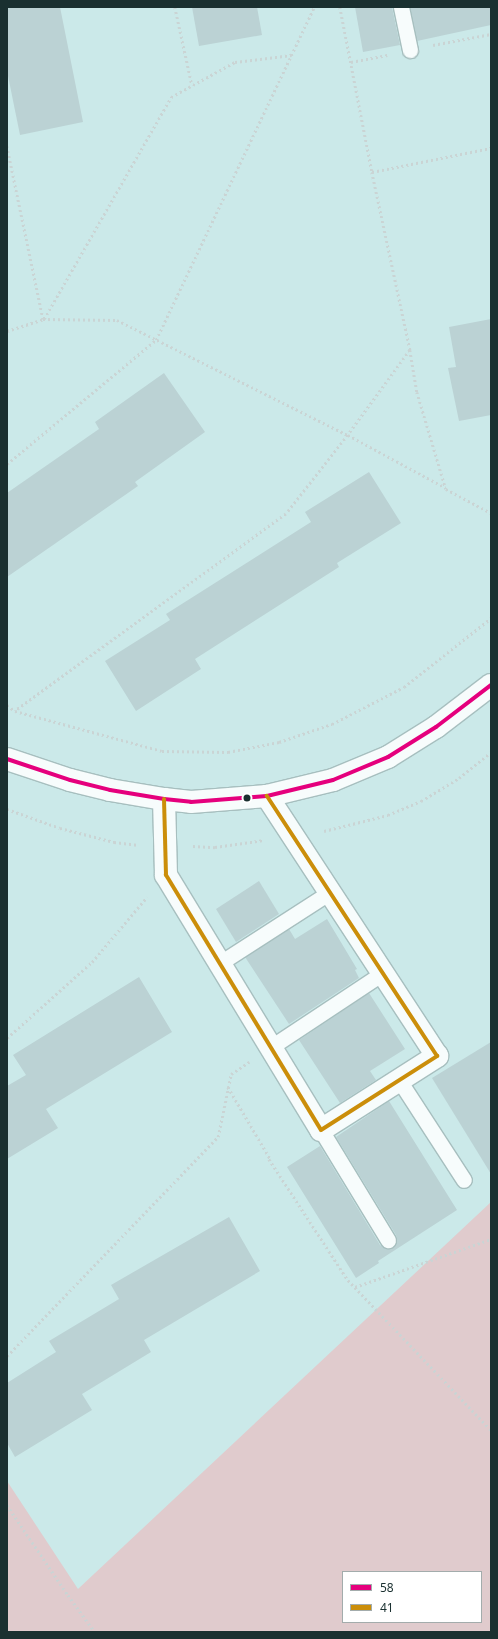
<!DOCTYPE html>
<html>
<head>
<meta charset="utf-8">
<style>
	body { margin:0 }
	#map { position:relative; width:498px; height:1639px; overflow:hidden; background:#cbe9e9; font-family:"Noto Sans",sans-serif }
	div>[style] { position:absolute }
	.green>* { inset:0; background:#e0cbcd }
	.building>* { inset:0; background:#bbd2d4 }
	.path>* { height:2.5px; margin-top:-1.25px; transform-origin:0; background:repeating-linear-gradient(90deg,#cad4d4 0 2px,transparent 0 5px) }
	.roads { filter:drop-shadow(1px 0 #a7bfbf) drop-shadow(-1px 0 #a7bfbf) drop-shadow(0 1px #a7bfbf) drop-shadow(0 -1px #a7bfbf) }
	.service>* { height:15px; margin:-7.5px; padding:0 7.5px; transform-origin:7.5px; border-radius:7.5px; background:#f7fcfc }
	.minor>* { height:22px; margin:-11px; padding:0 11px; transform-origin:11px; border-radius:11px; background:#f7fcfc }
	.bus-1>* { height:4px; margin:-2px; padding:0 2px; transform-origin:2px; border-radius:2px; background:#e5007d }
	.bus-2>* { height:4px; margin:-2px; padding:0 2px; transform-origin:2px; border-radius:2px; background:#cb8e0a }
	.dots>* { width:11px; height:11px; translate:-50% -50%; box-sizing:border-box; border:2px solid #fff; border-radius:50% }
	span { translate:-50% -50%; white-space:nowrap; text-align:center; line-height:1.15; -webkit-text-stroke:4px #fff; paint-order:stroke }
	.frame { position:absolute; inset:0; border:8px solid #1a3030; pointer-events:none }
	.legend { position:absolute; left:342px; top:1571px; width:140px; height:52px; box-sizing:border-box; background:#fff; border:1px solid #a3acac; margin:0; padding:5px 7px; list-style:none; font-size:12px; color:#1a3030 }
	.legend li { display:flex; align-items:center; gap:8px; height:20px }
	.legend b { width:20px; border:1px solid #a3acac }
</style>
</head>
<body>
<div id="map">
	<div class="green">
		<div style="clip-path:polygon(evenodd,491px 1202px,491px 1632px,7px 1632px,7px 1481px,78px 1589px,491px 1202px,343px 1572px,481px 1572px,481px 1622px,343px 1622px,343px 1572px)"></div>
	</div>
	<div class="building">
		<div style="clip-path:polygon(7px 7px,60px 7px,83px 122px,20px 135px,7px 71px)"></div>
		<div style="clip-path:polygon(192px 7px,257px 7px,262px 35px,199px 46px)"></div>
		<div style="clip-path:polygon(355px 7px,392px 7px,400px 45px,363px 52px)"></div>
		<div style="clip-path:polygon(410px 7px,491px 7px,491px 25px,417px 41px)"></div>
		<div style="clip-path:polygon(491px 319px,491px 415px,459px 421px,448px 368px,456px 367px,449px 327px)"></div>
		<div style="clip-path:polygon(164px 373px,205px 432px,135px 482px,138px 486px,7px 577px,7px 493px,99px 429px,95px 422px)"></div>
		<div style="clip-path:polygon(369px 472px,401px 523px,337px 563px,339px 567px,195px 659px,201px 669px,136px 711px,105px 661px,170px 620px,166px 614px,311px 522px,305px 512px)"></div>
		<div style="clip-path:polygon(259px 881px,279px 914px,236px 942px,216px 909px)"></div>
		<div style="clip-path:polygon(327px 919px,357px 969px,355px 970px,359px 978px,289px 1024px,245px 957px,289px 929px,295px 939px)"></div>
		<div style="clip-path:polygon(139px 977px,172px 1032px,46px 1109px,58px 1128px,7px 1159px,7px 1086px,26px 1075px,13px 1055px)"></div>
		<div style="clip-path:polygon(369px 993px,405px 1049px,370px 1071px,376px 1080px,340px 1103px,299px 1040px)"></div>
		<div style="clip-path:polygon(491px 1042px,491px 1174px,432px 1078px)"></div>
		<div style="clip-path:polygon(389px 1101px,457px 1210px,378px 1261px,379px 1263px,356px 1278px,287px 1167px,320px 1146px,380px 1245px,388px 1249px,393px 1247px,397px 1240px,396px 1235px,336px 1137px)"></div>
		<div style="clip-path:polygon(229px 1217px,260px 1271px,144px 1340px,151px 1352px,82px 1394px,92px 1410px,15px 1457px,7px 1443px,7px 1383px,56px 1352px,49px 1341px,119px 1299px,111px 1285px)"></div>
	</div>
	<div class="path">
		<div style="left:175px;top:7px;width:80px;rotate:77.7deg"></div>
		<div style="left:340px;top:7px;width:168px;rotate:79deg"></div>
		<div style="left:372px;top:172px;width:182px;rotate:77.9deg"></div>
		<div style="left:410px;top:350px;width:43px;rotate:80.5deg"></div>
		<div style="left:417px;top:392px;width:101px;rotate:73.4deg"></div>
		<div style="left:446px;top:489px;width:51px;rotate:28.1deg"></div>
		<div style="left:433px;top:45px;width:59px;rotate:-10.7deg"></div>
		<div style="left:351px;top:62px;width:37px;rotate:-11deg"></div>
		<div style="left:7px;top:146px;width:177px;rotate:78.2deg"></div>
		<div style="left:372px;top:172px;width:121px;rotate:-11.4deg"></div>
		<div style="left:44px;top:319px;width:256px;rotate:-60.2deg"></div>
		<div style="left:171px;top:97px;width:73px;rotate:-28.7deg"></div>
		<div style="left:235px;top:62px;width:57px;rotate:-7deg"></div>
		<div style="left:7px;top:331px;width:38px;rotate:-18deg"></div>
		<div style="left:43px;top:319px;width:74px;rotate:0.8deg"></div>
		<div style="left:117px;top:320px;width:258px;rotate:26.5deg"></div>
		<div style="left:348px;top:435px;width:100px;rotate:128.1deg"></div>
		<div style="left:286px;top:514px;width:335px;rotate:144deg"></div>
		<div style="left:410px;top:350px;width:105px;rotate:126.1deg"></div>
		<div style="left:348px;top:435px;width:111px;rotate:28.4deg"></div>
		<div style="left:7px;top:464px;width:194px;rotate:-39.8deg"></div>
		<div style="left:156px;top:340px;width:369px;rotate:-64.6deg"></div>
		<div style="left:7px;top:705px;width:10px;rotate:37deg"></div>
		<div style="left:15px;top:711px;width:152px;rotate:15.2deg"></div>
		<div style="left:162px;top:751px;width:66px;rotate:0.9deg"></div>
		<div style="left:228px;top:752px;width:52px;rotate:-11.1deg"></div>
		<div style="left:279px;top:742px;width:56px;rotate:-18.8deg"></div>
		<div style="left:332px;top:724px;width:81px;rotate:-27.2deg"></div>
		<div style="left:404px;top:687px;width:111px;rotate:-38.4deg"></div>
		<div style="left:7px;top:809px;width:56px;rotate:19.7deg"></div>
		<div style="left:60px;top:828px;width:56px;rotate:14.5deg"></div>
		<div style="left:114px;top:842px;width:23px;rotate:7deg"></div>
		<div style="left:324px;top:831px;width:66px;rotate:-14deg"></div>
		<div style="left:388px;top:815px;width:36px;rotate:-23deg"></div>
		<div style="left:421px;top:801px;width:44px;rotate:-31.2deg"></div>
		<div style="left:459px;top:778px;width:41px;rotate:-39.1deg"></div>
		<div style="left:193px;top:846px;width:22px;rotate:3deg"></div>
		<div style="left:215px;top:847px;width:49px;rotate:-8.1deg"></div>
		<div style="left:7px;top:1038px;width:114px;rotate:-41.8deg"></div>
		<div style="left:92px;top:962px;width:85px;rotate:-49.8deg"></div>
		<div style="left:228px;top:1087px;width:85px;rotate:59.5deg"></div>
		<div style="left:269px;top:1159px;width:145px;rotate:56.9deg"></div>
		<div style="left:348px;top:1280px;width:207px;rotate:46.4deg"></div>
		<div style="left:355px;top:1287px;width:144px;rotate:-19.4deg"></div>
		<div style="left:7px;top:1356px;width:304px;rotate:-46.1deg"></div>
		<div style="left:218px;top:1137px;width:64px;rotate:-78.3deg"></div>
		<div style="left:231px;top:1074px;width:22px;rotate:-34deg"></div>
		<div style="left:7px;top:1505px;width:109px;rotate:55.9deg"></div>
		<div style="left:68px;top:1595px;width:46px;rotate:53.9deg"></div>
	</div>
	<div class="roads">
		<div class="service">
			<div style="left:401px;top:7px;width:44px;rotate:78.2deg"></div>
			<div style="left:220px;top:963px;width:131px;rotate:-32.8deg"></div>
			<div style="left:271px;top:1047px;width:134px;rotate:-33.5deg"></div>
			<div style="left:399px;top:1080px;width:119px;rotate:57deg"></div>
			<div style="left:321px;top:1130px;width:129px;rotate:58.7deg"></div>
		</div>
		<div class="minor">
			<div style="left:7px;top:759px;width:66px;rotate:18.4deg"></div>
			<div style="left:70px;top:780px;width:41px;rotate:14deg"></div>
			<div style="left:110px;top:790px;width:55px;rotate:9.5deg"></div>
			<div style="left:164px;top:799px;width:27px;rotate:6deg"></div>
			<div style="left:191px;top:802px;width:76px;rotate:-4.5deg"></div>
			<div style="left:267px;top:796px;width:68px;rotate:-13.6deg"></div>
			<div style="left:333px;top:780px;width:60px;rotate:-22.7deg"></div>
			<div style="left:388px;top:757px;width:57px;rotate:-32deg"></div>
			<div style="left:436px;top:727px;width:69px;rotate:-37.4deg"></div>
			<div style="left:164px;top:799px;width:76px;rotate:88.5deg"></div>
			<div style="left:166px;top:875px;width:298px;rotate:58.7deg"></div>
			<div style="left:321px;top:1130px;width:138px;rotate:-32.5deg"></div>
			<div style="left:437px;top:1056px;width:311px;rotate:-123.2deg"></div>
		</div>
	</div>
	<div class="bus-1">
		<div style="left:7px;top:759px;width:66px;rotate:18.4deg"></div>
		<div style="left:70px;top:780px;width:41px;rotate:14deg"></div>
		<div style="left:110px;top:790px;width:55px;rotate:9.5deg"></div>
		<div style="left:164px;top:799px;width:27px;rotate:6deg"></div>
		<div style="left:191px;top:802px;width:76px;rotate:-4.5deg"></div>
		<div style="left:267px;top:796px;width:68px;rotate:-13.6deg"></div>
		<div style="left:333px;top:780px;width:60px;rotate:-22.7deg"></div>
		<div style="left:388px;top:757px;width:57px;rotate:-32deg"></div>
		<div style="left:436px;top:727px;width:69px;rotate:-37.4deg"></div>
	</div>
	<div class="bus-2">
		<div style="left:164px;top:799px;width:76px;rotate:88.5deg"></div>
		<div style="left:166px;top:875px;width:298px;rotate:58.7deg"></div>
		<div style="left:321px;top:1130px;width:138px;rotate:-32.5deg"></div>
		<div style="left:437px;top:1056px;width:311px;rotate:-123.2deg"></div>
	</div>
	<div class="dots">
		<div style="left:247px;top:798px;background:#1a3030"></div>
	</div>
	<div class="frame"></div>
	<ul class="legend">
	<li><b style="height:5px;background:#e5007d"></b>58</li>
	<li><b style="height:5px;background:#cb8e0a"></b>41</li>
	</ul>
</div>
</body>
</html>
